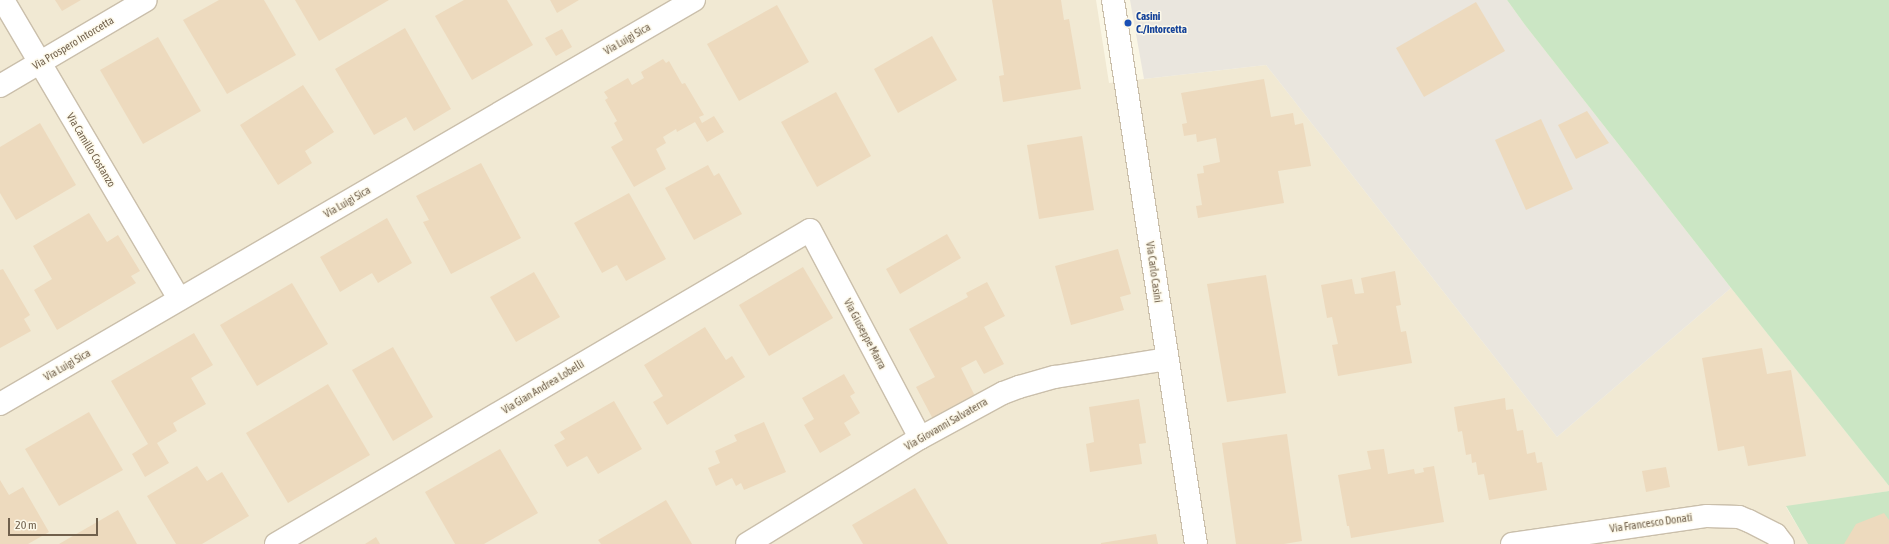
<!DOCTYPE html>
<html>
<head>
<meta charset="utf-8">
<style>
	body { margin:0 }
	#map { position:relative; width:1889px; height:544px; overflow:hidden; background:#faf6e4; font-family:"Asap Condensed",sans-serif }
	div>[style] { position:absolute }
	.residential>* { inset:0; background:#f1e9d3 }
	.industrial>* { inset:0; background:#eae6de }
	.green>* { inset:0; background:#cbe6c4 }
	.building>* { inset:0; background:#eddabe }
	.roads { filter:drop-shadow(1px 0 #cabfab) drop-shadow(-1px 0 #cabfab) drop-shadow(0 1px #cabfab) drop-shadow(0 -1px #cabfab) }
	.minor>* { height:22px; margin:-11px; padding:0 11px; transform-origin:11px; border-radius:11px; background:#fff }
	.dots>* { width:11px; height:11px; translate:-50% -50%; box-sizing:border-box; border:2px solid #fdf9ea; border-radius:50% }
	span { translate:-50% -50%; white-space:nowrap; text-align:center; line-height:1.15; -webkit-text-stroke:3px #fdf9ea; paint-order:stroke }
	.transit-label { font-size:11px; color:#164399; font-weight:700 }
	.left { translate:0 -50%; text-align:left }
	.street-label { font-size:11px; color:#70604c }
	.scale { position:absolute; left:8px; top:518px; width:90px; height:18px; box-sizing:border-box; border:2px solid #70604c; border-top:0; padding-left:5px; font-size:12px; line-height:14px; white-space:nowrap; color:#70604c; -webkit-text-stroke:3px #fdf9ea; paint-order:stroke }
</style>
</head>
<body>
<div id="map">
	<div class="residential">
		<div style="clip-path:polygon(0 0,1096px 0,1109px 83px,1266px 65px,1557px 437px,1731px 288px,1889px 486px,1889px 491px,1786px 507px,1808px 544px,0 544px)"></div>
	</div>
	<div class="industrial">
		<div style="clip-path:polygon(1130px 0,1507px 0,1525px 25px,1731px 288px,1557px 437px,1266px 65px,1144px 79px)"></div>
	</div>
	<div class="green">
		<div style="clip-path:polygon(1507px 0,1889px 0,1889px 486px,1731px 288px,1525px 25px)"></div>
		<div style="clip-path:polygon(1889px 491px,1889px 544px,1808px 544px,1786px 506px)"></div>
	</div>
	<div class="building">
		<div style="clip-path:polygon(55px 0,81px 0,62px 11px)"></div>
		<div style="clip-path:polygon(219px 0,264px 0,296px 55px,227px 94px,183px 20px)"></div>
		<div style="clip-path:polygon(295px 0,389px 0,319px 41px)"></div>
		<div style="clip-path:polygon(464px 0,507px 0,533px 45px,472px 80px,435px 16px)"></div>
		<div style="clip-path:polygon(550px 0,579px 0,557px 13px)"></div>
		<div style="clip-path:polygon(992px 0,1061px 0,1064px 20px,1069px 19px,1081px 89px,1003px 102px,999px 76px,1004px 75px)"></div>
		<div style="clip-path:polygon(1476px 2px,1505px 51px,1424px 97px,1396px 48px)"></div>
		<div style="clip-path:polygon(777px 5px,809px 62px,739px 101px,707px 44px)"></div>
		<div style="clip-path:polygon(405px 28px,451px 109px,414px 131px,406px 117px,374px 135px,335px 69px)"></div>
		<div style="clip-path:polygon(562px 29px,572px 47px,556px 56px,545px 38px)"></div>
		<div style="clip-path:polygon(932px 36px,957px 80px,898px 113px,874px 69px)"></div>
		<div style="clip-path:polygon(158px 37px,201px 111px,143px 144px,100px 70px)"></div>
		<div style="clip-path:polygon(663px 59px,666px 63px,669px 61px,682px 84px,685px 83px,704px 115px,699px 117px,702px 123px,714px 116px,724px 132px,707px 142px,695px 122px,677px 132px,676px 129px,663px 137px,666px 143px,656px 149px,666px 169px,634px 187px,611px 147px,623px 140px,614px 123px,617px 121px,605px 100px,608px 98px,604px 92px,628px 78px,632px 85px,644px 78px,641px 72px)"></div>
		<div style="clip-path:polygon(1264px 79px,1271px 117px,1293px 113px,1295px 125px,1303px 123px,1311px 166px,1278px 171px,1284px 203px,1198px 218px,1196px 206px,1202px 205px,1197px 174px,1204px 173px,1203px 166px,1220px 162px,1216px 138px,1197px 142px,1196px 134px,1184px 136px,1182px 124px,1187px 123px,1181px 93px)"></div>
		<div style="clip-path:polygon(303px 85px,334px 132px,305px 151px,312px 163px,278px 185px,240px 125px)"></div>
		<div style="clip-path:polygon(836px 92px,871px 156px,817px 187px,781px 122px)"></div>
		<div style="clip-path:polygon(1587px 111px,1609px 143px,1576px 159px,1558px 125px)"></div>
		<div style="clip-path:polygon(1541px 119px,1573px 189px,1526px 210px,1495px 140px)"></div>
		<div style="clip-path:polygon(40px 123px,76px 185px,16px 220px,0 193px,0 147px)"></div>
		<div style="clip-path:polygon(1082px 136px,1094px 210px,1039px 219px,1027px 145px)"></div>
		<div style="clip-path:polygon(481px 163px,521px 238px,451px 274px,423px 222px,429px 220px,416px 196px)"></div>
		<div style="clip-path:polygon(708px 165px,714px 176px,719px 173px,742px 214px,694px 240px,665px 188px)"></div>
		<div style="clip-path:polygon(629px 193px,666px 259px,626px 281px,617px 265px,602px 273px,574px 223px)"></div>
		<div style="clip-path:polygon(89px 213px,107px 242px,118px 235px,140px 271px,131px 276px,136px 283px,57px 330px,34px 290px,52px 279px,33px 246px)"></div>
		<div style="clip-path:polygon(387px 218px,412px 263px,378px 283px,372px 273px,340px 292px,320px 257px)"></div>
		<div style="clip-path:polygon(947px 234px,961px 258px,900px 294px,886px 269px)"></div>
		<div style="clip-path:polygon(1118px 249px,1131px 294px,1120px 297px,1124px 310px,1071px 325px,1055px 266px)"></div>
		<div style="clip-path:polygon(803px 267px,833px 318px,769px 356px,739px 305px)"></div>
		<div style="clip-path:polygon(3px 269px,30px 315px,24px 319px,31px 331px,0 348px,0 270px)"></div>
		<div style="clip-path:polygon(1395px 271px,1401px 305px,1396px 306px,1401px 332px,1406px 331px,1412px 363px,1338px 376px,1332px 345px,1338px 344px,1332px 317px,1327px 318px,1321px 285px,1352px 279px,1355px 294px,1364px 293px,1361px 278px)"></div>
		<div style="clip-path:polygon(534px 272px,560px 317px,516px 342px,490px 297px)"></div>
		<div style="clip-path:polygon(1266px 275px,1286px 393px,1227px 402px,1207px 284px)"></div>
		<div style="clip-path:polygon(987px 282px,1005px 316px,984px 327px,1004px 364px,984px 374px,976px 360px,961px 368px,976px 398px,934px 421px,916px 387px,935px 377px,909px 329px,968px 297px,966px 293px)"></div>
		<div style="clip-path:polygon(292px 283px,328px 344px,257px 386px,220px 325px)"></div>
		<div style="clip-path:polygon(705px 327px,726px 360px,732px 356px,745px 377px,667px 425px,653px 402px,663px 396px,644px 365px)"></div>
		<div style="clip-path:polygon(194px 333px,213px 365px,191px 378px,206px 404px,173px 423px,177px 431px,157px 443px,169px 463px,145px 477px,132px 454px,148px 444px,111px 381px)"></div>
		<div style="clip-path:polygon(393px 347px,433px 417px,393px 441px,352px 370px)"></div>
		<div style="clip-path:polygon(1762px 348px,1767px 374px,1791px 370px,1806px 456px,1748px 466px,1744px 446px,1718px 451px,1702px 358px)"></div>
		<div style="clip-path:polygon(844px 374px,855px 393px,850px 396px,860px 413px,844px 423px,851px 435px,820px 453px,804px 425px,814px 419px,802px 398px)"></div>
		<div style="clip-path:polygon(328px 384px,370px 455px,288px 503px,246px 433px)"></div>
		<div style="clip-path:polygon(1505px 398px,1506px 410px,1513px 409px,1517px 431px,1523px 430px,1527px 454px,1535px 452px,1537px 463px,1542px 462px,1547px 490px,1489px 500px,1484px 474px,1478px 475px,1476px 462px,1472px 463px,1471px 454px,1466px 455px,1462px 431px,1458px 432px,1454px 407px)"></div>
		<div style="clip-path:polygon(1139px 399px,1146px 443px,1139px 444px,1142px 464px,1090px 472px,1086px 444px,1094px 442px,1089px 407px)"></div>
		<div style="clip-path:polygon(614px 401px,642px 449px,598px 474px,587px 456px,567px 467px,554px 445px,565px 439px,560px 432px)"></div>
		<div style="clip-path:polygon(89px 412px,123px 470px,59px 506px,25px 449px)"></div>
		<div style="clip-path:polygon(764px 422px,786px 472px,744px 490px,741px 483px,736px 486px,732px 478px,716px 486px,708px 468px,720px 463px,715px 451px,737px 441px,734px 435px)"></div>
		<div style="clip-path:polygon(1287px 434px,1302px 541px,1284px 544px,1236px 544px,1222px 443px)"></div>
		<div style="clip-path:polygon(500px 449px,538px 513px,484px 544px,455px 544px,425px 492px)"></div>
		<div style="clip-path:polygon(1384px 449px,1388px 474px,1414px 469px,1415px 474px,1424px 472px,1423px 468px,1434px 466px,1444px 522px,1351px 538px,1349px 526px,1347px 526px,1338px 475px,1371px 469px,1367px 451px)"></div>
		<div style="clip-path:polygon(197px 466px,207px 481px,222px 472px,249px 516px,202px 544px,176px 544px,147px 496px)"></div>
		<div style="clip-path:polygon(1666px 467px,1670px 487px,1646px 492px,1642px 471px)"></div>
		<div style="clip-path:polygon(0 480px,9px 495px,23px 487px,49px 532px,28px 544px,0 544px)"></div>
		<div style="clip-path:polygon(915px 488px,948px 544px,863px 544px,852px 525px)"></div>
		<div style="clip-path:polygon(666px 500px,692px 544px,601px 544px,598px 540px)"></div>
		<div style="clip-path:polygon(118px 510px,137px 544px,59px 544px)"></div>
		<div style="clip-path:polygon(1884px 513px,1889px 520px,1889px 544px,1844px 544px,1856px 524px)"></div>
		<div style="clip-path:polygon(1156px 534px,1158px 544px,1101px 544px,1101px 543px)"></div>
		<div style="clip-path:polygon(376px 537px,380px 544px,365px 544px)"></div>
	</div>
	<div class="roads">
		<div class="minor">
			<div style="left:3px;top:0;width:347px;rotate:59.5deg"></div>
			<div style="left:1113px;top:0;width:550px;rotate:81.33deg"></div>
			<div style="left:0;top:86px;width:169px;rotate:-30.5deg"></div>
			<div style="left:0;top:404px;width:803px;rotate:-30.21deg"></div>
			<div style="left:276px;top:544px;width:619px;rotate:-30.46deg"></div>
			<div style="left:810px;top:230px;width:235px;rotate:62.1deg"></div>
			<div style="left:747px;top:544px;width:203px;rotate:-31.5deg"></div>
			<div style="left:920px;top:438px;width:94px;rotate:-28.5deg"></div>
			<div style="left:1003px;top:393px;width:17px;rotate:-21deg"></div>
			<div style="left:1019px;top:387px;width:37px;rotate:-16deg"></div>
			<div style="left:1055px;top:377px;width:113px;rotate:-9.1deg"></div>
			<div style="left:1512px;top:544px;width:197px;rotate:-8.2deg"></div>
			<div style="left:1707px;top:516px;width:32px;rotate:2deg"></div>
			<div style="left:1739px;top:517px;width:11px;rotate:22deg"></div>
			<div style="left:1749px;top:521px;width:30px;rotate:27deg"></div>
			<div style="left:1776px;top:535px;width:11px;rotate:52deg"></div>
		</div>
	</div>
	<div class="dots">
		<div style="left:1128px;top:23px;background:#1a4fb4"></div>
	</div>
	<div class="transit-label">
		<span class="left" style="left:1136px;top:23px">Casini<br>C./Intorcetta</span>
	</div>
	<div class="street-label">
		<span style="left:627px;top:39px;rotate:-30deg">Via Luigi Sica</span>
		<span style="left:73px;top:43px;rotate:-31deg">Via Prospero Intorcetta</span>
		<span style="left:91px;top:150px;rotate:59deg">Via Camillo Costanzo</span>
		<span style="left:347px;top:202px;rotate:-30deg">Via Luigi Sica</span>
		<span style="left:1154px;top:272px;rotate:82deg">Via Carlo Casini</span>
		<span style="left:865px;top:334px;rotate:62deg">Via Giuseppe Marra</span>
		<span style="left:67px;top:365px;rotate:-30deg">Via Luigi Sica</span>
		<span style="left:543px;top:387px;rotate:-31deg">Via Gian Andrea Lobelli</span>
		<span style="left:946px;top:424px;rotate:-30deg">Via Giovanni Salvaterra</span>
		<span style="left:1651px;top:523px;rotate:-8deg">Via Francesco Donati</span>
	</div>
	<div class="scale">20 m</div>
</div>
</body>
</html>
